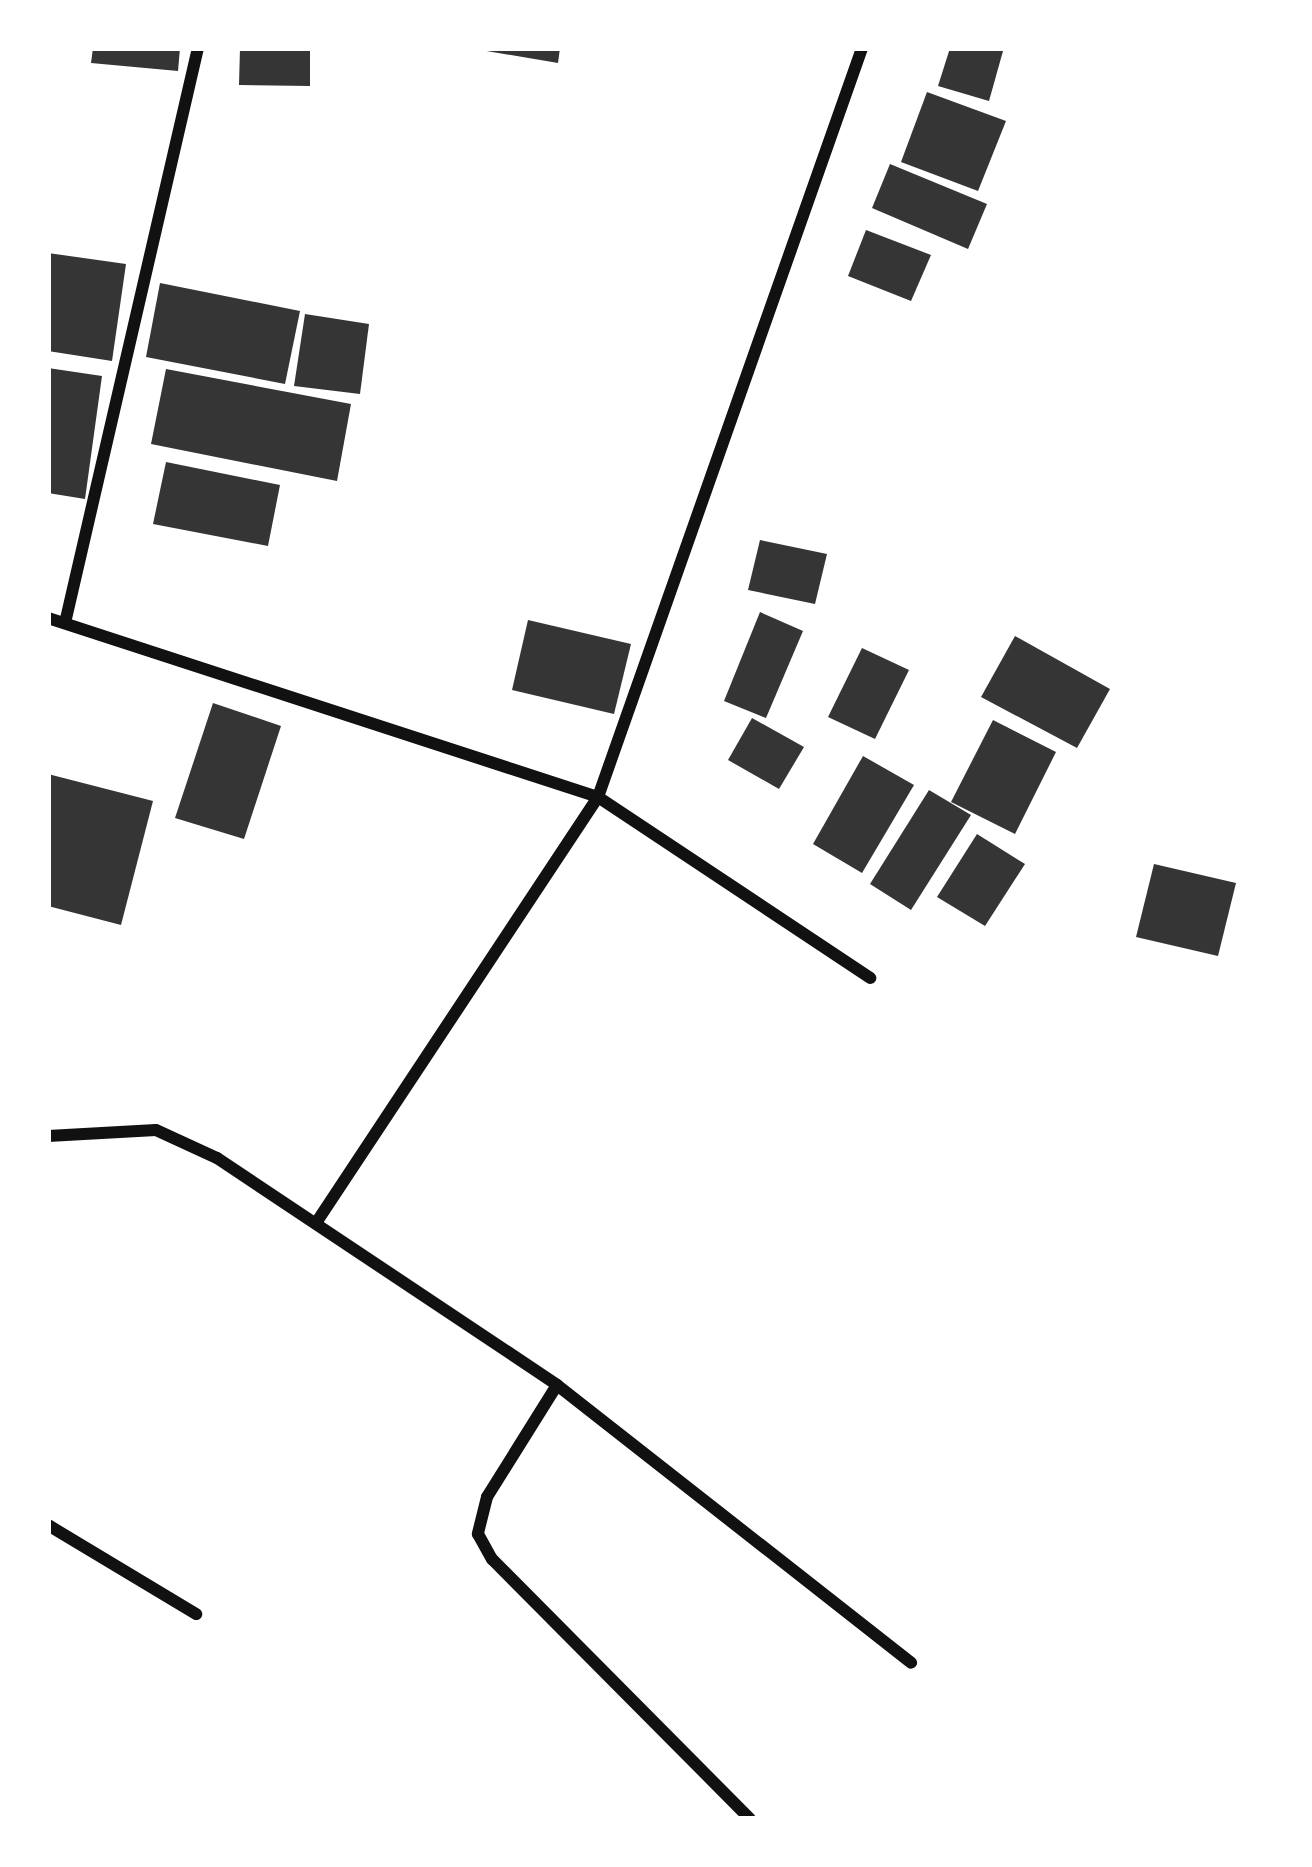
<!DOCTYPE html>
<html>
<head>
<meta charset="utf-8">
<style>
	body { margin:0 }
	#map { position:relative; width:1312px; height:1867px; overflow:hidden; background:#fff; font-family:Barlow,sans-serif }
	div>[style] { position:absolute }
	.building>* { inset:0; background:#353535 }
	.minor>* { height:12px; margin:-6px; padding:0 6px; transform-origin:6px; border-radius:6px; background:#111 }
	span { translate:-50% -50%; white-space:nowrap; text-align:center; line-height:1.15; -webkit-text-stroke:12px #fff; paint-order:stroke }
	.frame { position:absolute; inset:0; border:51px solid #fff; pointer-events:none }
</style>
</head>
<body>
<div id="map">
	<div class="building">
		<div style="clip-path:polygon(93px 48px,180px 48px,178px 71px,91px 63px)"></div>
		<div style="clip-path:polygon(240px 48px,310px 48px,310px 86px,239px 85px)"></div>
		<div style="clip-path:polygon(469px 48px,560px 48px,558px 63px)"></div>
		<div style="clip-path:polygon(950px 48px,1003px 51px,989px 101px,938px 86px)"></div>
		<div style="clip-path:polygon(927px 92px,1006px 121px,978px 191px,901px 162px)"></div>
		<div style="clip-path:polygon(890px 164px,987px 204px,968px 249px,872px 208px)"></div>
		<div style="clip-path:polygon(866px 230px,931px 255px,911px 301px,848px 276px)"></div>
		<div style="clip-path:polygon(48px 253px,126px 264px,112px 361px,48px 351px)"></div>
		<div style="clip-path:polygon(160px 283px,300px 311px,285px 384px,146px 357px)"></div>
		<div style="clip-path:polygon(305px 314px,369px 324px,360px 394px,294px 386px)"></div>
		<div style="clip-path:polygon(48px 368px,102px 376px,85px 499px,48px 493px)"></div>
		<div style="clip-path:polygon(166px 369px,351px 404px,337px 481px,151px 444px)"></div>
		<div style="clip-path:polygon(166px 462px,280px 485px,268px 546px,153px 524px)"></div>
		<div style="clip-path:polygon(760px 540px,827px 554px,815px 604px,748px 590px)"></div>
		<div style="clip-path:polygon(760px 612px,803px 631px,766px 718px,724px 701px)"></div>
		<div style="clip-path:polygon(528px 620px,631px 644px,614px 714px,512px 690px)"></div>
		<div style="clip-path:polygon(1015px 636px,1110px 689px,1077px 748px,981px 697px)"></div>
		<div style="clip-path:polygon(862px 648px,909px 670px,875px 739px,828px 717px)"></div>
		<div style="clip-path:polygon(213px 703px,281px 726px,244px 839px,175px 818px)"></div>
		<div style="clip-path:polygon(752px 718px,804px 747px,779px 789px,728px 760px)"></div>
		<div style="clip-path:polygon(993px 720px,1056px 752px,1015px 834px,951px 802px)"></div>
		<div style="clip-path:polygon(863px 756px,914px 785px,862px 873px,813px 844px)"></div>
		<div style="clip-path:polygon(48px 774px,153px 801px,121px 925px,48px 906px)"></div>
		<div style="clip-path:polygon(929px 790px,971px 815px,911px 910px,870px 884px)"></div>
		<div style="clip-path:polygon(977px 834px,1025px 864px,985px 926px,937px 897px)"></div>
		<div style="clip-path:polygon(1154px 864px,1236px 883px,1218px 956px,1136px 937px)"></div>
	</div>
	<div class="minor">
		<div style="left:48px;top:618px;width:578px;rotate:18.03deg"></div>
		<div style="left:598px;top:797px;width:327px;rotate:33.6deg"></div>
		<div style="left:65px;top:623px;width:590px;rotate:-76.98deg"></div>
		<div style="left:48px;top:1136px;width:108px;rotate:-3.2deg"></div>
		<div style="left:156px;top:1130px;width:67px;rotate:24.7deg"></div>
		<div style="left:217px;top:1158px;width:409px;rotate:33.7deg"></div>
		<div style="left:557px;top:1385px;width:450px;rotate:38.1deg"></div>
		<div style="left:316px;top:1223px;width:511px;rotate:-56.5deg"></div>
		<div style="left:598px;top:797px;width:794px;rotate:-70.58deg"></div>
		<div style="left:557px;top:1385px;width:132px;rotate:122deg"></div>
		<div style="left:487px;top:1497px;width:38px;rotate:104deg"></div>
		<div style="left:478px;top:1534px;width:29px;rotate:61deg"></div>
		<div style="left:492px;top:1559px;width:366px;rotate:45.2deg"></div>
		<div style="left:48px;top:1525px;width:173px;rotate:31deg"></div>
	</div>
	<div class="frame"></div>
</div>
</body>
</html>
